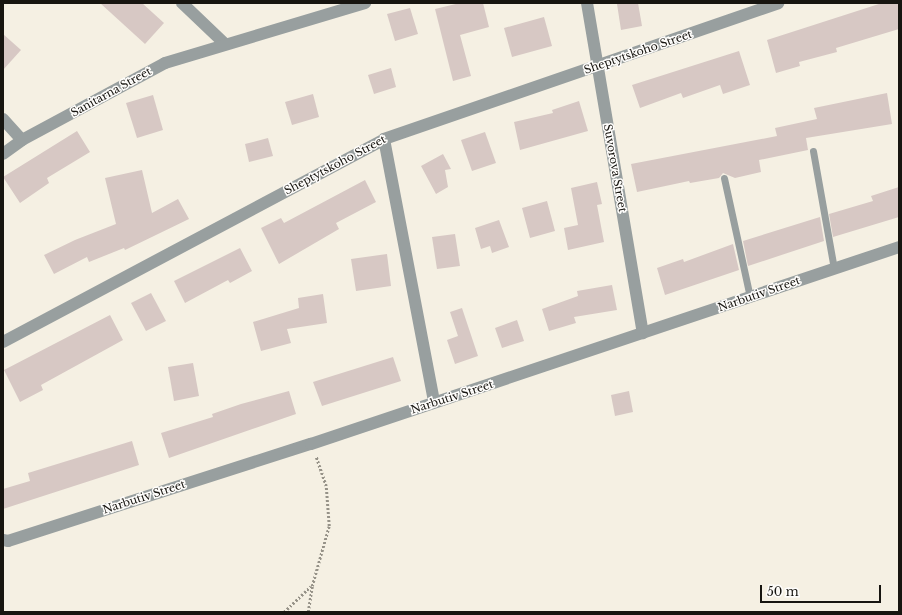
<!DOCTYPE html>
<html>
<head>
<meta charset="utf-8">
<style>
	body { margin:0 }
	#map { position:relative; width:902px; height:615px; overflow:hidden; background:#f5f0e3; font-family:"Libre Baskerville",serif }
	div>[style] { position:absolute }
	.building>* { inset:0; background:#d7c8c4 }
	.path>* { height:2.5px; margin-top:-1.25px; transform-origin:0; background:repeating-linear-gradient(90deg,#969288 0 2px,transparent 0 4px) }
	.lane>* { height:7px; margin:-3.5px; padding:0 3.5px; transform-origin:3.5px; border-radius:3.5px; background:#989f9f }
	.street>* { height:12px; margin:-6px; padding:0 6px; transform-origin:6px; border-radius:6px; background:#989f9f }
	span { translate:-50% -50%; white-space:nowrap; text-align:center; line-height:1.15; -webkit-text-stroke:3px #fefdfb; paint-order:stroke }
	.street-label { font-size:11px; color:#171510 }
	.frame { position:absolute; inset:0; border:4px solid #171510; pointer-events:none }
	.scale { position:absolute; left:760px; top:585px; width:121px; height:18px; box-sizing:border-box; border:2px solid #171510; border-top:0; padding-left:5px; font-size:12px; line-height:14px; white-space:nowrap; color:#171510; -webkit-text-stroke:3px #fefdfb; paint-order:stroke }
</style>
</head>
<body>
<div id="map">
	<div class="building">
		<div style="clip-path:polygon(100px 3px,142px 3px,164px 23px,145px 44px)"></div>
		<div style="clip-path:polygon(460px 3px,483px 3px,489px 27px,460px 35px,471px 76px,453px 81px,435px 9px)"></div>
		<div style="clip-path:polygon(638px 3px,642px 26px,621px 30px,617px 4px)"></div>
		<div style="clip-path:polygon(882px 3px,899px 3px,899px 29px,836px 48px,837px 52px,799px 62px,800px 66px,776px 73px,767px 40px)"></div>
		<div style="clip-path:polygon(410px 8px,418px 34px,395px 41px,387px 14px)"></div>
		<div style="clip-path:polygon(544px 17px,552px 46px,512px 57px,504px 28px)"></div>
		<div style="clip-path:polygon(3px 34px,21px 50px,3px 70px)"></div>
		<div style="clip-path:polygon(739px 51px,750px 85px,723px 94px,720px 85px,683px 98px,681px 93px,640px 108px,632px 85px)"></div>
		<div style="clip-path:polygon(391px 68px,396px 87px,374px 94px,368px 75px)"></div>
		<div style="clip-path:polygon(887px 93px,892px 124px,806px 138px,808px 150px,759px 160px,761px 172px,735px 178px,723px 173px,719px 178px,690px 183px,689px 181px,637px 192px,631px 164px,777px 136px,775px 128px,817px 119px,814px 108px)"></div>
		<div style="clip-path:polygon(313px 94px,319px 117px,292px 125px,285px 102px)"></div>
		<div style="clip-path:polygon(153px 95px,163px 130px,137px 138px,126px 103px)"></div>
		<div style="clip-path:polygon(579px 101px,588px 131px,520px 150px,514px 122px,553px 113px,552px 110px)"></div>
		<div style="clip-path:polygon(77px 131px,90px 152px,47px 178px,49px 183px,20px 203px,3px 177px)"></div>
		<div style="clip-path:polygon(485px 132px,496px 163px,472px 171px,461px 140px)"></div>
		<div style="clip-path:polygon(268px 138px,273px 156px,249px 162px,245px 144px)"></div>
		<div style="clip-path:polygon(443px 154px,451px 169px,445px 170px,448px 187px,436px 194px,421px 166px)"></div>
		<div style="clip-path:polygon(142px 170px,152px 213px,178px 199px,189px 219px,125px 250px,124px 248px,89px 262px,87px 257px,54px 274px,44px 255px,75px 240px,116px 224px,105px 178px)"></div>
		<div style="clip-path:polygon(365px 180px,376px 202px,336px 223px,339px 229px,279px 264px,261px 228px,281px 218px,284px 223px)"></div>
		<div style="clip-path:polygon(597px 182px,602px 204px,597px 205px,604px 242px,568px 250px,564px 228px,578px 225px,571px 188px)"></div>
		<div style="clip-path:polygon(899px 187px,899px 217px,833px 237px,829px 214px,873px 201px,871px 196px)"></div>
		<div style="clip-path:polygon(547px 201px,555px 231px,530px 238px,522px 208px)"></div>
		<div style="clip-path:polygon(820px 217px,824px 241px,748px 266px,743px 241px)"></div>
		<div style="clip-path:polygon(499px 220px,509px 247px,492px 253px,490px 246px,481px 249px,475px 228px)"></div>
		<div style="clip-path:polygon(455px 234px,460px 266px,437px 269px,432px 237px)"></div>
		<div style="clip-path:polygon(733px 244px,739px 270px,665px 295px,657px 268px,683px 259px,684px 262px)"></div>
		<div style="clip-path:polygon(240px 248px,252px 271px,230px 283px,228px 280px,185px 303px,174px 281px)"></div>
		<div style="clip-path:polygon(387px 254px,391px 286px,356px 291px,351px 259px)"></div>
		<div style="clip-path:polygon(612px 285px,617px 310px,574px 317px,576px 323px,549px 331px,542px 309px,578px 296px,577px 291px)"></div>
		<div style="clip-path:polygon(151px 293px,166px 321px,146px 331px,131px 303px)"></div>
		<div style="clip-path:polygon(323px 294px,327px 323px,287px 329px,291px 343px,261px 351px,253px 322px,299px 308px,298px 298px)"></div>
		<div style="clip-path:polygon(462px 308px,478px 356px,455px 364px,447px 340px,458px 336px,450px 312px)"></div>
		<div style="clip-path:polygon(110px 315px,123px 340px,41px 385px,43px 390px,20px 402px,4px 370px)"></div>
		<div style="clip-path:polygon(517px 320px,524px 341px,502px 348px,495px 328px)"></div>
		<div style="clip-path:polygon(393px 357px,401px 381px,322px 406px,313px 382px)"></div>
		<div style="clip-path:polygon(193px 363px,199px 396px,174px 401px,168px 367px)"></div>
		<div style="clip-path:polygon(289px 391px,296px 414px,169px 458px,161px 433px,213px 417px,212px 414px,241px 404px)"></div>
		<div style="clip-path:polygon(629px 391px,633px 412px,615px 416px,611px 395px)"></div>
		<div style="clip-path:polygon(132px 441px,139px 465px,3px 509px,3px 489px,30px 481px,28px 473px)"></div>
	</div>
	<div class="path">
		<div style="left:284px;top:612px;width:37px;rotate:-44deg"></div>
		<div style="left:308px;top:612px;width:26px;rotate:-81deg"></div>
		<div style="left:312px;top:586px;width:62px;rotate:-74.2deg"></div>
		<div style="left:329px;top:526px;width:40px;rotate:-94.3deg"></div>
		<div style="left:326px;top:486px;width:31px;rotate:-109deg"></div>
	</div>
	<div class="lane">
		<div style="left:813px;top:151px;width:120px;rotate:79.9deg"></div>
		<div style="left:724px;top:178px;width:122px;rotate:77.7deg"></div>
	</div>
	<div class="street">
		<div style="left:182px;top:3px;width:58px;rotate:43.6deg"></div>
		<div style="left:587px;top:3px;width:335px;rotate:80.4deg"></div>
		<div style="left:3px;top:119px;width:28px;rotate:48deg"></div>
		<div style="left:384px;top:139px;width:268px;rotate:79.2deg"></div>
		<div style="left:3px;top:154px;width:24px;rotate:-36deg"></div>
		<div style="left:22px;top:140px;width:162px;rotate:-28.3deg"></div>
		<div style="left:165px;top:63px;width:209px;rotate:-16.7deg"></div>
		<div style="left:3px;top:342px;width:432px;rotate:-28deg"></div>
		<div style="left:384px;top:139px;width:417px;rotate:-19deg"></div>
		<div style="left:3px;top:540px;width:5px;rotate:11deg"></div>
		<div style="left:8px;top:541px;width:318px;rotate:-17.8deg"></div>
		<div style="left:311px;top:444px;width:620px;rotate:-18.52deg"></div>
	</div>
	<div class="street-label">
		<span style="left:638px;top:52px;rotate:-19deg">Sheptytskoho Street</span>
		<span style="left:111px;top:92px;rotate:-29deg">Sanitarna Street</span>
		<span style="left:335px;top:165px;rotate:-28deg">Sheptytskoho Street</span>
		<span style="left:615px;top:168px;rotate:80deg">Suvorova Street</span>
		<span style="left:759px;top:294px;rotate:-19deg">Narbutiv Street</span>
		<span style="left:452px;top:397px;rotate:-18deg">Narbutiv Street</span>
		<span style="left:144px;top:497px;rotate:-18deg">Narbutiv Street</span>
	</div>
	<div class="frame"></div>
	<div class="scale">50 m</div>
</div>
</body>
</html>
